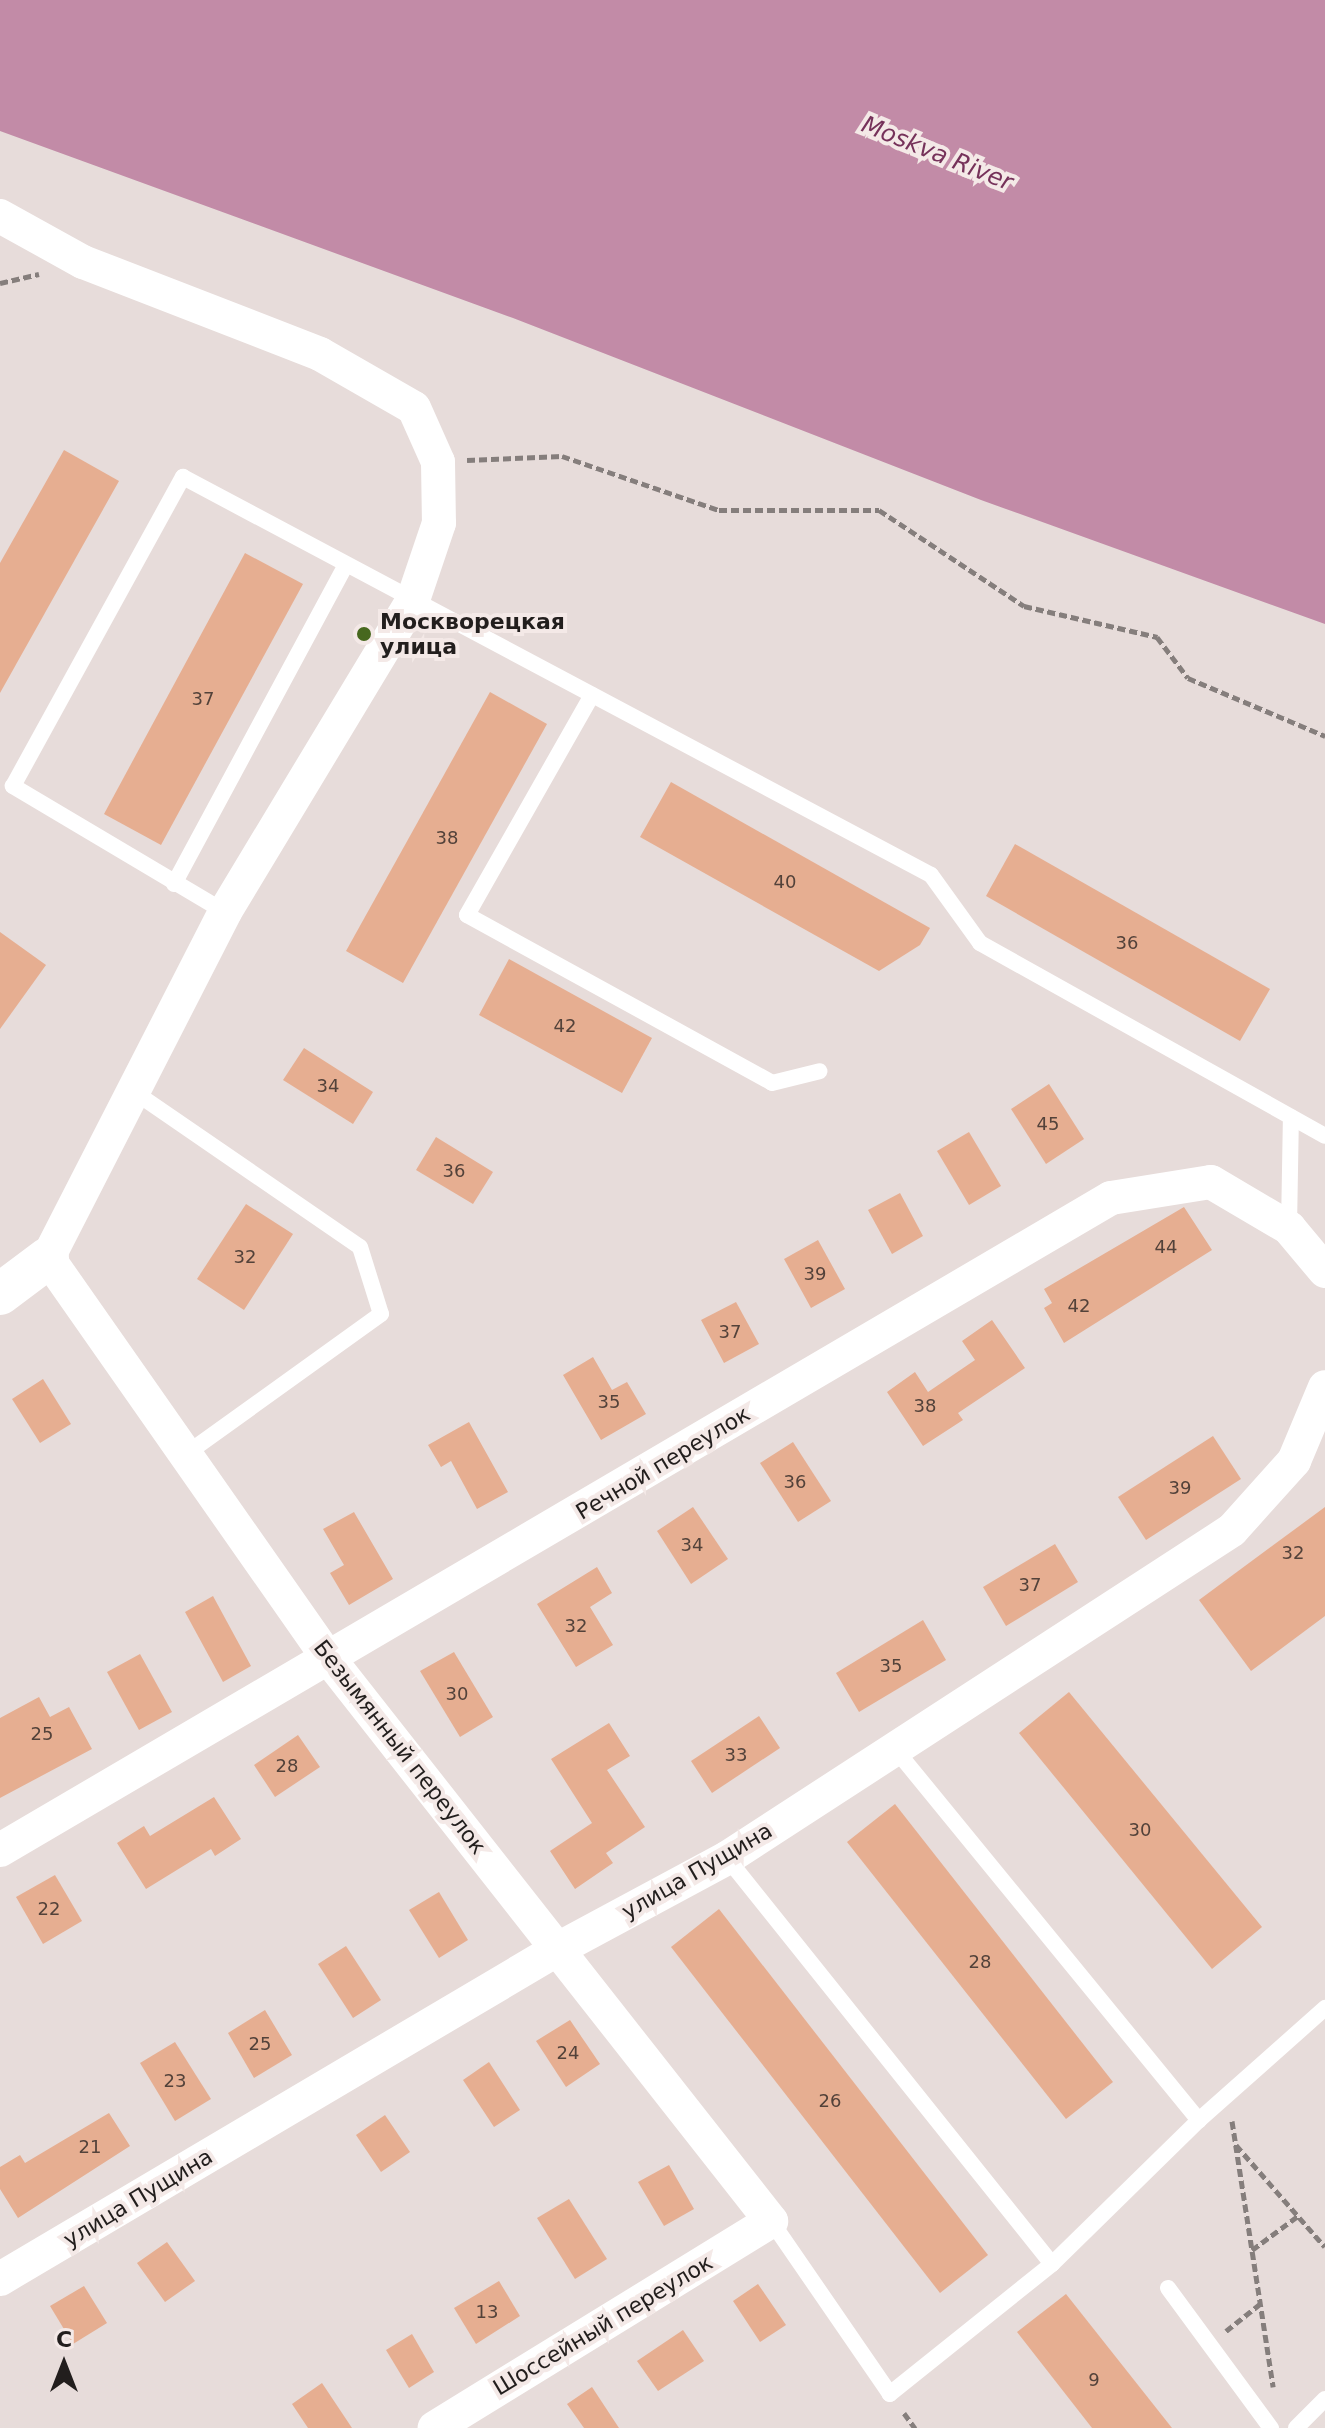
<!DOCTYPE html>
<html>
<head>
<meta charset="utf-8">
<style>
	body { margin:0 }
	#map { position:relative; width:1325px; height:2428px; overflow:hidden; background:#e7dcda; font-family:"DejaVu Sans",sans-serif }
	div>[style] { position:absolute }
	.water>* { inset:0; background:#c28ba7 }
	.building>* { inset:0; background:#e6ae91 }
	.path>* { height:5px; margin-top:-2.5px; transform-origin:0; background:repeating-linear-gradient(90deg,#857e7c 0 8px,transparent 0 12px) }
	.service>* { height:16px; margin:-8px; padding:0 8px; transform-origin:8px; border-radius:8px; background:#fff }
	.minor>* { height:34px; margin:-17px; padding:0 17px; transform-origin:17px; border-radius:17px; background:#fff }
	.tertiary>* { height:42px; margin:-21px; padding:0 21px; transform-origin:21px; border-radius:21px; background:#fff }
	.dots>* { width:22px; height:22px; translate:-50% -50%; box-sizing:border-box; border:4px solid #f4e9e7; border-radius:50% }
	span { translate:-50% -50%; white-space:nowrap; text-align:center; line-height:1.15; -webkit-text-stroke:8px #f4e9e7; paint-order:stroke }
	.number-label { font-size:18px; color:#53423a }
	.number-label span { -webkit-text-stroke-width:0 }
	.poi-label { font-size:22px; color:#221e1d; font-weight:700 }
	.left { translate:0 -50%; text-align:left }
	.street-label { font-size:22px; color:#221e1d }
	.water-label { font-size:24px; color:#76325a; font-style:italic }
	.north { position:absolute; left:24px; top:2324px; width:80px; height:80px; -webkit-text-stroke:6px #f4e9e7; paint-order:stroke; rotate:0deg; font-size:22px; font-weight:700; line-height:32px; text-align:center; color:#221e1d }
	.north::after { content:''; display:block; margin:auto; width:28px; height:36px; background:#221e1d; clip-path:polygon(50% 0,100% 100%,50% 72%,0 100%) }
</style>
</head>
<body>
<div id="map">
	<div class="water">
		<div style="clip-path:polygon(0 0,1325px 0,1325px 624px,981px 500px,513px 318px,0 131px)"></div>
	</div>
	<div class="building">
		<div style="clip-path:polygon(64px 450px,119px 481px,0 693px,0 563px)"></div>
		<div style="clip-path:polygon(245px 553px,303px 584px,161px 845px,104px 814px)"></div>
		<div style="clip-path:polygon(490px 692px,547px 724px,403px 983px,346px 951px)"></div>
		<div style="clip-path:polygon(671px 782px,930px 928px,920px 945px,879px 971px,640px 837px)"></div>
		<div style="clip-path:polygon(1015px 844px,1270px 989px,1240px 1041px,986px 896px)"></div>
		<div style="clip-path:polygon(0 932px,46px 965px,0 1029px)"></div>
		<div style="clip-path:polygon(509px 959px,652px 1038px,622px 1093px,479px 1015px)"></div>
		<div style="clip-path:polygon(304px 1048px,373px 1092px,353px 1124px,283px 1080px)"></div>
		<div style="clip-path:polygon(1049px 1084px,1084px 1139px,1046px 1164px,1011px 1109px)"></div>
		<div style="clip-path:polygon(969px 1132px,1001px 1186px,969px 1205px,937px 1151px)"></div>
		<div style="clip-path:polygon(436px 1137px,493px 1172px,473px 1204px,416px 1170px)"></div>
		<div style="clip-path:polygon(900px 1193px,923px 1236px,892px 1254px,868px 1210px)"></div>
		<div style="clip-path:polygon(246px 1204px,293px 1234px,244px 1310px,197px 1279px)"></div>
		<div style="clip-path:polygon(1184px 1207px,1212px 1250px,1064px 1343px,1044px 1308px,1052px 1303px,1044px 1289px)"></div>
		<div style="clip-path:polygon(818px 1240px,845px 1289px,811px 1308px,784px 1259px)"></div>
		<div style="clip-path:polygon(736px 1302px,759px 1344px,724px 1363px,701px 1320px)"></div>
		<div style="clip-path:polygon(992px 1320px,1025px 1368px,958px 1413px,963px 1420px,923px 1446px,887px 1392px,915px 1372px,928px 1392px,975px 1360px,962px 1341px)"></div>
		<div style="clip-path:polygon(593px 1357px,612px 1390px,627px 1382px,646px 1414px,601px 1440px,563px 1375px)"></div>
		<div style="clip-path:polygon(43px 1379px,71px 1424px,40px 1443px,12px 1399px)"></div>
		<div style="clip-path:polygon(469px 1422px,508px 1492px,477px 1509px,451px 1461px,441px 1467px,428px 1445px)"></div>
		<div style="clip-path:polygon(1213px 1436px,1241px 1479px,1146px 1540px,1118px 1497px)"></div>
		<div style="clip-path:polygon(793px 1442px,831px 1501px,798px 1522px,760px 1463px)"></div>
		<div style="clip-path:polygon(693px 1507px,728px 1559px,691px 1584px,657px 1531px)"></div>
		<div style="clip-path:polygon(1325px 1507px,1325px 1616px,1251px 1671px,1199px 1600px)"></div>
		<div style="clip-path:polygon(354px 1512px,393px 1579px,349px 1605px,330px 1573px,344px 1565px,323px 1529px)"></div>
		<div style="clip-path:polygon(1055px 1544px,1078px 1582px,1006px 1626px,983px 1587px)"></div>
		<div style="clip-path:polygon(597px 1567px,612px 1593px,590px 1607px,613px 1645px,576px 1667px,537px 1604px)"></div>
		<div style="clip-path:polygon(213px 1596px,251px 1666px,223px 1682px,185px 1612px)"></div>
		<div style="clip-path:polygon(923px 1620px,946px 1660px,859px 1712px,836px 1673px)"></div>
		<div style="clip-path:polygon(454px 1652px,493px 1717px,460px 1737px,420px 1671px)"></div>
		<div style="clip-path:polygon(140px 1654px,172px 1712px,139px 1730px,107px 1672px)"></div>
		<div style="clip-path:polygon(1069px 1692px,1262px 1927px,1212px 1969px,1019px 1733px)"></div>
		<div style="clip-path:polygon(39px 1697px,50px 1717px,69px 1707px,92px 1749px,0 1798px,0 1718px)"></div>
		<div style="clip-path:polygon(759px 1716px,780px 1748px,712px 1793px,691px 1761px)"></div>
		<div style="clip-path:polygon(609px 1723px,630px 1756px,607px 1770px,645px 1827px,606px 1853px,613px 1863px,575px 1889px,550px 1851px,592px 1823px,551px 1759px)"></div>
		<div style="clip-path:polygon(298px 1735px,320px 1767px,275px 1797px,254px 1765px)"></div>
		<div style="clip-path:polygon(214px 1797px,241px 1839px,215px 1856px,211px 1849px,146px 1889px,117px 1843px,144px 1826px,150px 1836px)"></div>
		<div style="clip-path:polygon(895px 1804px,1113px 2082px,1066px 2119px,847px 1842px)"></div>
		<div style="clip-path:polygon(55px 1875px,82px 1921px,43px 1944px,16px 1897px)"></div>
		<div style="clip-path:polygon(439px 1892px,468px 1940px,439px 1958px,409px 1910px)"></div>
		<div style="clip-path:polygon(719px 1909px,988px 2255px,940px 2293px,671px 1947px)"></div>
		<div style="clip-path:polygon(346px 1946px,381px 2000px,353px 2018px,318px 1964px)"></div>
		<div style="clip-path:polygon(265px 2010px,292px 2055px,254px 2078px,228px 2033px)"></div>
		<div style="clip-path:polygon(570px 2020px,600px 2064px,566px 2087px,536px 2041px)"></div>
		<div style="clip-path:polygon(175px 2042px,211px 2099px,175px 2121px,140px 2063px)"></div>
		<div style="clip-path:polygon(489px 2062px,520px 2110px,494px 2127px,463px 2080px)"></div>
		<div style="clip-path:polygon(109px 2113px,130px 2146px,18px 2218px,0 2189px,0 2167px,20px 2155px,25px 2163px)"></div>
		<div style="clip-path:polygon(385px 2115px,410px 2152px,381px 2172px,356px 2135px)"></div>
		<div style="clip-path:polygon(669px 2165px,694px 2209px,664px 2226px,638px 2182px)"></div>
		<div style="clip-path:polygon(569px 2199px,607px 2259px,575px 2279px,537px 2218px)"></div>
		<div style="clip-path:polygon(167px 2242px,195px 2281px,165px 2302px,137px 2263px)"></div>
		<div style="clip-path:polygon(499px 2281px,520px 2316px,476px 2344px,454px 2308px)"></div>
		<div style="clip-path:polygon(758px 2284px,786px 2325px,760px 2342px,733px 2301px)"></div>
		<div style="clip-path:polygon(84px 2286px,107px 2323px,73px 2344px,50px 2306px)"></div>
		<div style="clip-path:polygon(1066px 2294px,1172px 2428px,1092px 2428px,1017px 2332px)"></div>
		<div style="clip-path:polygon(683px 2330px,704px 2361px,658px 2391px,637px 2361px)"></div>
		<div style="clip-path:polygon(412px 2334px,434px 2372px,409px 2388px,386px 2350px)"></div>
		<div style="clip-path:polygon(322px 2383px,352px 2428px,308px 2428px,292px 2404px)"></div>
		<div style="clip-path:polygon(592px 2387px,619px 2428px,584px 2428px,567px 2404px)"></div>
	</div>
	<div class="path">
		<div style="left:0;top:283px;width:40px;rotate:-13deg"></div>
		<div style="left:467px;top:460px;width:95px;rotate:-2.4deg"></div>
		<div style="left:562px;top:456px;width:166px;rotate:19deg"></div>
		<div style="left:719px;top:510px;width:160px"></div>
		<div style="left:879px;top:510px;width:174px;rotate:33.5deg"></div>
		<div style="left:1024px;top:606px;width:137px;rotate:13.1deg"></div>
		<div style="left:1157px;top:637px;width:51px;rotate:52.9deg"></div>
		<div style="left:1188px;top:678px;width:149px;rotate:22.9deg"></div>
		<div style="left:1232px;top:2121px;width:269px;rotate:81.2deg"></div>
		<div style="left:1236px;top:2145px;width:135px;rotate:48.9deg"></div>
		<div style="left:1252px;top:2250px;width:57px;rotate:-36.5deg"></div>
		<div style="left:1226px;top:2331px;width:43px;rotate:-38.5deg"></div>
		<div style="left:904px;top:2413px;width:19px;rotate:54deg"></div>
	</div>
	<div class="service">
		<div style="left:592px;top:695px;width:253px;rotate:119.6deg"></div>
		<div style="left:467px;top:915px;width:348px;rotate:28.8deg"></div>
		<div style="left:772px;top:1083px;width:49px;rotate:-14deg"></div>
		<div style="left:174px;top:884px;width:362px;rotate:-61.7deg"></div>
		<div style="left:225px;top:912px;width:247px;rotate:-149.3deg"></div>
		<div style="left:13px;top:786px;width:353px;rotate:-61.2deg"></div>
		<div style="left:183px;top:477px;width:847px;rotate:28.02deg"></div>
		<div style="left:931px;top:875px;width:84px;rotate:54.2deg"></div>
		<div style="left:980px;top:943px;width:395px;rotate:29.2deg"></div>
		<div style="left:133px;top:1091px;width:275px;rotate:34.5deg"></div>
		<div style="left:360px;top:1247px;width:70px;rotate:72.6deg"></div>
		<div style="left:381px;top:1314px;width:240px;rotate:144.3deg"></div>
		<div style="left:1289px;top:1227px;width:110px;rotate:-89deg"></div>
		<div style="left:895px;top:1749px;width:480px;rotate:50.7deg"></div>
		<div style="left:727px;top:1858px;width:520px;rotate:51.32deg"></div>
		<div style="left:1052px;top:2264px;width:208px;rotate:141.3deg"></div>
		<div style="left:890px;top:2394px;width:210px;rotate:-124.5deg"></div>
		<div style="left:1052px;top:2264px;width:206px;rotate:-44.4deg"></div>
		<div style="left:1199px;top:2120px;width:169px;rotate:-41.6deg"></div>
		<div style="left:1168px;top:2288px;width:174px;rotate:53.7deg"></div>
		<div style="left:1296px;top:2428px;width:41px;rotate:-45deg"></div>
	</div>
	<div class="minor">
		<div style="left:0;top:216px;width:95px;rotate:29deg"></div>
		<div style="left:83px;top:262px;width:254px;rotate:21.2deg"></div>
		<div style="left:320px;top:354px;width:108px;rotate:29.9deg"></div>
		<div style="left:414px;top:408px;width:59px;rotate:66deg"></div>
		<div style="left:438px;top:462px;width:61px;rotate:89.1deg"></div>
		<div style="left:439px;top:523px;width:81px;rotate:108.7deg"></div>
		<div style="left:413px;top:600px;width:364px;rotate:121.1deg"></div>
		<div style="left:225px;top:912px;width:389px;rotate:117.1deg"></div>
		<div style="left:48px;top:1258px;width:491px;rotate:55deg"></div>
		<div style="left:330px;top:1660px;width:714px;rotate:51.83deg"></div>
		<div style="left:771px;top:2221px;width:395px;rotate:148.4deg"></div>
		<div style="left:0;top:1850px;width:1288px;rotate:-30.41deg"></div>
		<div style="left:1111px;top:1198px;width:101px;rotate:-9.1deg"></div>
		<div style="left:1211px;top:1182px;width:91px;rotate:30.5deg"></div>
		<div style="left:1289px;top:1228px;width:56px;rotate:50.1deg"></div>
		<div style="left:0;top:2279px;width:648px;rotate:-30.6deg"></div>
		<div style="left:558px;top:1949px;width:192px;rotate:-28.3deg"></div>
		<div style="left:727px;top:1858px;width:602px;rotate:-33deg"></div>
		<div style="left:1232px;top:1530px;width:93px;rotate:-48.1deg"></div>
		<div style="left:1294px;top:1461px;width:80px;rotate:-67.3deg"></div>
	</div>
	<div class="tertiary">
		<div style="left:0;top:1294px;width:60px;rotate:-36.9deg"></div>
	</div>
	<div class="dots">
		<div style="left:364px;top:634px;background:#47681e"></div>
	</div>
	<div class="number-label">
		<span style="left:203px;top:699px">37</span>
		<span style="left:447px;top:838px">38</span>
		<span style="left:785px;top:882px">40</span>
		<span style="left:1127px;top:943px">36</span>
		<span style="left:565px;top:1026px">42</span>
		<span style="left:328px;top:1086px">34</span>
		<span style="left:1048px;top:1124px">45</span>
		<span style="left:454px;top:1171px">36</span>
		<span style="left:1166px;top:1247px">44</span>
		<span style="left:245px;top:1257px">32</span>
		<span style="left:815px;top:1274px">39</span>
		<span style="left:1079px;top:1306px">42</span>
		<span style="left:730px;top:1332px">37</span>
		<span style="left:609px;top:1402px">35</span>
		<span style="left:925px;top:1406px">38</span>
		<span style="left:795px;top:1482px">36</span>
		<span style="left:1180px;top:1488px">39</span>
		<span style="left:692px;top:1545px">34</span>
		<span style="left:1293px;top:1553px">32</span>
		<span style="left:1030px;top:1585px">37</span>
		<span style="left:576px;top:1626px">32</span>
		<span style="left:891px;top:1666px">35</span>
		<span style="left:457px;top:1694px">30</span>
		<span style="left:42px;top:1734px">25</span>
		<span style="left:736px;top:1755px">33</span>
		<span style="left:287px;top:1766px">28</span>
		<span style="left:1140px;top:1830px">30</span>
		<span style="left:49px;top:1909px">22</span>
		<span style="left:980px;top:1962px">28</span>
		<span style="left:260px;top:2044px">25</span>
		<span style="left:568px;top:2053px">24</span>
		<span style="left:175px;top:2081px">23</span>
		<span style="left:830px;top:2101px">26</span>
		<span style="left:90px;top:2147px">21</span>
		<span style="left:487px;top:2312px">13</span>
		<span style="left:1094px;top:2380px">9</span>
	</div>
	<div class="poi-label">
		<span class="left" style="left:380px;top:634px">Москворецкая<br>улица</span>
	</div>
	<div class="street-label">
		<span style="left:663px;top:1463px;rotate:-31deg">Речной переулок</span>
		<span style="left:400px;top:1747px;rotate:52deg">Безымянный переулок</span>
		<span style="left:697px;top:1871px;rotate:-30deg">улица Пущина</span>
		<span style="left:138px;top:2198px;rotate:-31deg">улица Пущина</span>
		<span style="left:603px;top:2325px;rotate:-31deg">Шоссейный переулок</span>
	</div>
	<div class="water-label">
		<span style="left:937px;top:154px;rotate:22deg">Moskva River</span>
	</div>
	<div class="north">С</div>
</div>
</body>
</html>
